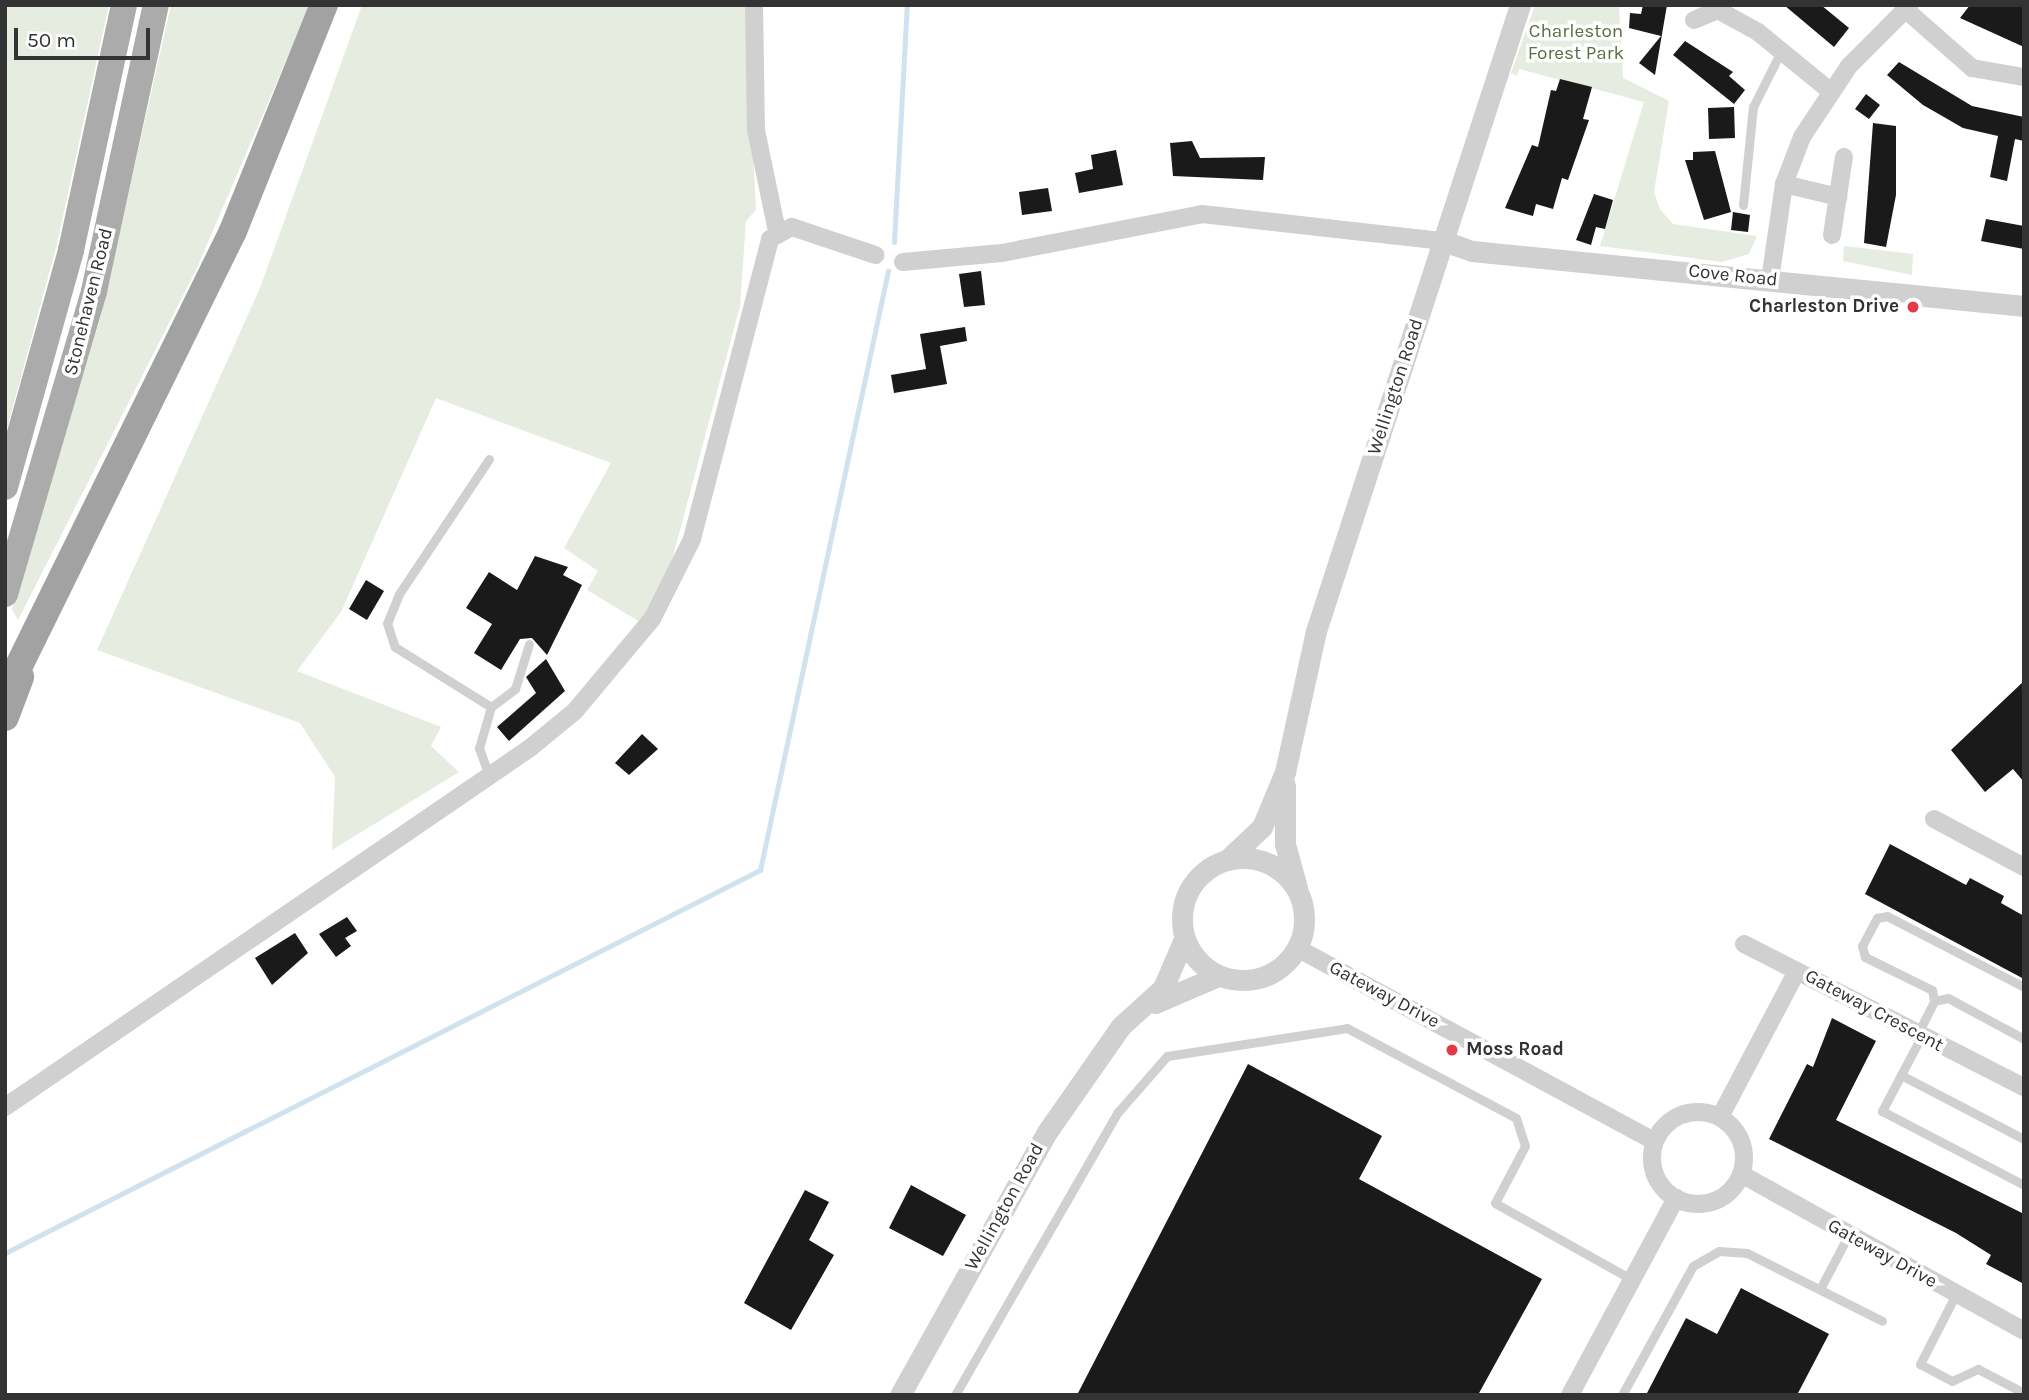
<!DOCTYPE html>
<html>
<head>
<meta charset="utf-8">
<style>
	body { margin:0 }
	#map { position:relative; width:2029px; height:1400px; overflow:hidden; background:#fff; font-family:Karla,sans-serif }
	div>[style] { position:absolute }
	.green>* { inset:0; background:#e6ecdf }
	.stream>* { height:5px; margin:-2.5px; padding:0 2.5px; transform-origin:2.5px; border-radius:2.5px; background:#cfe2ee }
	.building>* { inset:0; background:#1a1a1a }
	.service>* { height:9px; margin:-4.5px; padding:0 4.5px; transform-origin:4.5px; border-radius:4.5px; background:#d0d0d0 }
	.minor>* { height:18px; margin:-9px; padding:0 9px; transform-origin:9px; border-radius:9px; background:#d0d0d0 }
	.minor>.ring { margin:-9px; padding:0; box-sizing:content-box; background:none; border:18px solid #d0d0d0; border-radius:50% }
	.tertiary>* { height:21px; margin:-10.5px; padding:0 10.5px; transform-origin:10.5px; border-radius:10.5px; background:#d0d0d0 }
	.tertiary>.ring { margin:-10.5px; padding:0; box-sizing:content-box; background:none; border:21px solid #d0d0d0; border-radius:50% }
	.primary>* { height:26px; margin:-13px; padding:0 13px; transform-origin:13px; border-radius:13px; background:#ababab }
	.trunk>* { height:28px; margin:-14px; padding:0 14px; transform-origin:14px; border-radius:14px; background:#a2a2a2 }
	.dots>* { width:19px; height:19px; translate:-50% -50%; box-sizing:border-box; border:4px solid #fff; border-radius:50% }
	span { translate:-50% -50%; white-space:nowrap; text-align:center; line-height:1.15; -webkit-text-stroke:7px #fff; paint-order:stroke }
	.park-label { font-size:19px; color:#56703f }
	.street-label { font-size:19px; color:#333 }
	.poi-label { font-size:19px; color:#333; font-weight:700 }
	.right { translate:-100% -50%; text-align:right }
	.left { translate:0 -50%; text-align:left }
	.frame { position:absolute; inset:0; border:7px solid #333; pointer-events:none }
	.scale { position:absolute; left:14px; top:28px; width:136px; height:32px; box-sizing:border-box; border:4px solid #333; border-top:0; padding-left:9px; font-size:21px; line-height:24px; white-space:nowrap; color:#333; -webkit-text-stroke:5px #fff; paint-order:stroke }
</style>
</head>
<body>
<div id="map">
	<div class="green">
		<div style="clip-path:polygon(5px 5px,109px 5px,57px 244px,5px 436px)"></div>
		<div style="clip-path:polygon(171px 5px,310px 5px,196px 270px,18px 620px,12px 609px,100px 319px)"></div>
		<div style="clip-path:polygon(362px 5px,746px 5px,756px 210px,746px 221px,740px 306px,672px 560px,640px 622px,587px 590px,598px 571px,564px 548px,611px 463px,436px 398px,341px 612px,297px 671px,441px 727px,431px 746px,459px 772px,332px 850px,335px 777px,300px 723px,97px 650px,260px 288px)"></div>
		<div style="clip-path:polygon(1535px 5px,1619px 5px,1623px 78px,1669px 101px,1654px 192px,1660px 209px,1673px 224px,1757px 236px,1749px 254px,1722px 262px,1600px 246px,1644px 102px,1519px 69px,1517px 76px,1511px 73px)"></div>
		<div style="clip-path:polygon(1844px 246px,1913px 254px,1912px 275px,1843px 261px)"></div>
	</div>
	<div class="stream">
		<div style="left:894px;top:242px;width:237px;rotate:-86.9deg"></div>
		<div style="left:5px;top:1253px;width:847px;rotate:-26.9deg"></div>
		<div style="left:760px;top:870px;width:613px;rotate:-77.94deg"></div>
	</div>
	<div class="building">
		<div style="clip-path:polygon(1643px 5px,1667px 5px,1655px 75px,1639px 63px,1661px 36px,1629px 28px,1630px 13px,1641px 14px)"></div>
		<div style="clip-path:polygon(1784px 5px,1821px 5px,1849px 28px,1834px 47px)"></div>
		<div style="clip-path:polygon(1970px 5px,2024px 5px,2024px 47px,1960px 18px)"></div>
		<div style="clip-path:polygon(1685px 41px,1733px 72px,1729px 76px,1745px 90px,1734px 104px,1673px 55px)"></div>
		<div style="clip-path:polygon(1899px 62px,1972px 106px,2024px 117px,2024px 141px,2015px 139px,2007px 181px,1990px 177px,1998px 136px,1963px 128px,1923px 105px,1887px 75px)"></div>
		<div style="clip-path:polygon(1560px 79px,1592px 87px,1583px 119px,1589px 120px,1568px 180px,1562px 178px,1553px 209px,1536px 204px,1533px 216px,1505px 208px,1532px 145px,1538px 147px,1551px 90px,1556px 91px)"></div>
		<div style="clip-path:polygon(1866px 94px,1880px 105px,1869px 119px,1855px 109px)"></div>
		<div style="clip-path:polygon(1734px 107px,1735px 138px,1709px 139px,1708px 108px)"></div>
		<div style="clip-path:polygon(1873px 123px,1896px 126px,1896px 195px,1886px 247px,1864px 243px)"></div>
		<div style="clip-path:polygon(1192px 141px,1200px 158px,1265px 157px,1263px 180px,1173px 176px,1170px 143px)"></div>
		<div style="clip-path:polygon(1116px 150px,1123px 185px,1079px 193px,1075px 173px,1093px 169px,1091px 155px)"></div>
		<div style="clip-path:polygon(1715px 151px,1731px 212px,1704px 220px,1685px 160px,1693px 160px,1693px 152px)"></div>
		<div style="clip-path:polygon(1048px 188px,1052px 211px,1022px 215px,1019px 192px)"></div>
		<div style="clip-path:polygon(1594px 194px,1613px 200px,1605px 229px,1596px 227px,1591px 245px,1576px 240px)"></div>
		<div style="clip-path:polygon(1733px 212px,1750px 215px,1748px 232px,1731px 230px)"></div>
		<div style="clip-path:polygon(1986px 219px,2024px 226px,2024px 249px,1981px 241px)"></div>
		<div style="clip-path:polygon(981px 271px,985px 305px,964px 307px,959px 274px)"></div>
		<div style="clip-path:polygon(965px 327px,967px 341px,940px 346px,947px 384px,894px 393px,891px 375px,926px 369px,920px 334px)"></div>
		<div style="clip-path:polygon(535px 556px,568px 567px,563px 575px,582px 585px,547px 655px,532px 638px,520px 639px,501px 670px,474px 653px,492px 624px,466px 608px,489px 572px,517px 590px)"></div>
		<div style="clip-path:polygon(366px 580px,384px 591px,367px 620px,349px 609px)"></div>
		<div style="clip-path:polygon(546px 659px,565px 691px,509px 741px,497px 727px,536px 693px,526px 677px)"></div>
		<div style="clip-path:polygon(2024px 681px,2024px 782px,2013px 769px,1985px 792px,1951px 750px)"></div>
		<div style="clip-path:polygon(642px 734px,658px 749px,629px 775px,615px 763px)"></div>
		<div style="clip-path:polygon(1890px 844px,1966px 885px,1970px 878px,2004px 896px,2001px 903px,2024px 916px,2024px 979px,1865px 894px)"></div>
		<div style="clip-path:polygon(347px 917px,357px 931px,345px 938px,351px 946px,336px 957px,319px 934px)"></div>
		<div style="clip-path:polygon(295px 933px,308px 953px,272px 985px,255px 958px)"></div>
		<div style="clip-path:polygon(1832px 1018px,1876px 1041px,1836px 1120px,2024px 1214px,2024px 1284px,1986px 1264px,1991px 1255px,1956px 1233px,1769px 1139px,1807px 1064px,1813px 1067px)"></div>
		<div style="clip-path:polygon(1248px 1064px,1382px 1136px,1359px 1179px,1542px 1279px,1478px 1395px,1077px 1395px)"></div>
		<div style="clip-path:polygon(911px 1185px,966px 1215px,943px 1256px,889px 1228px)"></div>
		<div style="clip-path:polygon(805px 1190px,829px 1202px,809px 1240px,834px 1255px,791px 1330px,744px 1303px)"></div>
		<div style="clip-path:polygon(1741px 1288px,1829px 1334px,1797px 1395px,1646px 1395px,1686px 1318px,1717px 1334px)"></div>
	</div>
	<div class="service">
		<div style="left:1743px;top:205px;width:99px;rotate:-84.2deg"></div>
		<div style="left:1753px;top:107px;width:63px;rotate:-63.4deg"></div>
		<div style="left:489px;top:459px;width:162px;rotate:123.7deg"></div>
		<div style="left:399px;top:594px;width:31px;rotate:112deg"></div>
		<div style="left:387px;top:623px;width:25px;rotate:72deg"></div>
		<div style="left:395px;top:647px;width:113px;rotate:32deg"></div>
		<div style="left:491px;top:707px;width:43px;rotate:106.3deg"></div>
		<div style="left:479px;top:748px;width:30px;rotate:70deg"></div>
		<div style="left:491px;top:707px;width:30px;rotate:-37deg"></div>
		<div style="left:515px;top:689px;width:47px;rotate:-72.7deg"></div>
		<div style="left:1934px;top:1001px;width:14px;rotate:-12deg"></div>
		<div style="left:1948px;top:998px;width:86px;rotate:28.3deg"></div>
		<div style="left:1918px;top:1033px;width:36px;rotate:-63deg"></div>
		<div style="left:1934px;top:1001px;width:11px;rotate:-100deg"></div>
		<div style="left:1932px;top:990px;width:75px;rotate:-153.8deg"></div>
		<div style="left:1865px;top:957px;width:11px;rotate:-105deg"></div>
		<div style="left:1862px;top:946px;width:32px;rotate:-62deg"></div>
		<div style="left:1877px;top:918px;width:10px;rotate:-11deg"></div>
		<div style="left:1887px;top:916px;width:154px;rotate:27.4deg"></div>
		<div style="left:1921px;top:1037px;width:84px;rotate:117.8deg"></div>
		<div style="left:1882px;top:1111px;width:160px;rotate:27.5deg"></div>
		<div style="left:1901px;top:1075px;width:139px;rotate:27.5deg"></div>
		<div style="left:1820px;top:1289px;width:60px;rotate:-62.2deg"></div>
		<div style="left:1956px;top:1294px;width:79px;rotate:117.2deg"></div>
		<div style="left:1920px;top:1364px;width:36px;rotate:28deg"></div>
		<div style="left:1952px;top:1381px;width:29px;rotate:-25deg"></div>
		<div style="left:1978px;top:1369px;width:52px;rotate:27.6deg"></div>
		<div style="left:955px;top:1395px;width:327px;rotate:-60.1deg"></div>
		<div style="left:1118px;top:1112px;width:74px;rotate:-48.8deg"></div>
		<div style="left:1167px;top:1056px;width:182px;rotate:-8.8deg"></div>
		<div style="left:1347px;top:1028px;width:191px;rotate:28deg"></div>
		<div style="left:1516px;top:1118px;width:29px;rotate:72deg"></div>
		<div style="left:1525px;top:1146px;width:64px;rotate:117.8deg"></div>
		<div style="left:1495px;top:1203px;width:154px;rotate:29.2deg"></div>
		<div style="left:1622px;top:1395px;width:147px;rotate:-61.2deg"></div>
		<div style="left:1693px;top:1266px;width:30px;rotate:-30deg"></div>
		<div style="left:1719px;top:1251px;width:28px;rotate:4deg"></div>
		<div style="left:1747px;top:1253px;width:151px;rotate:26.7deg"></div>
	</div>
	<div class="minor">
		<div style="left:754px;top:5px;width:125px;rotate:89.1deg"></div>
		<div style="left:756px;top:130px;width:103px;rotate:78.3deg"></div>
		<div style="left:1906px;top:10px;width:88px;rotate:41.3deg"></div>
		<div style="left:1972px;top:68px;width:53px;rotate:9.8deg"></div>
		<div style="left:1694px;top:20px;width:26px;rotate:-23deg"></div>
		<div style="left:1718px;top:10px;width:46px;rotate:28.8deg"></div>
		<div style="left:1758px;top:32px;width:93px;rotate:39.3deg"></div>
		<div style="left:1784px;top:184px;width:56px;rotate:13.5deg"></div>
		<div style="left:1832px;top:235px;width:79px;rotate:-81.3deg"></div>
		<div style="left:903px;top:262px;width:99px;rotate:-5.2deg"></div>
		<div style="left:1002px;top:253px;width:204px;rotate:-11deg"></div>
		<div style="left:1202px;top:214px;width:243px;rotate:6.4deg"></div>
		<div style="left:1770px;top:280px;width:97px;rotate:-81.7deg"></div>
		<div style="left:1784px;top:184px;width:50px;rotate:-69deg"></div>
		<div style="left:1802px;top:137px;width:85px;rotate:-56.5deg"></div>
		<div style="left:1849px;top:66px;width:86px;rotate:-45deg"></div>
		<div style="left:1934px;top:819px;width:102px;rotate:28.1deg"></div>
		<div style="left:1744px;top:944px;width:314px;rotate:27.1deg"></div>
		<div style="left:1297px;top:948px;width:406px;rotate:28.4deg"></div>
		<div style="left:5px;top:1107px;width:636px;rotate:-34.36deg"></div>
		<div style="left:530px;top:748px;width:58px;rotate:-39.4deg"></div>
		<div style="left:575px;top:711px;width:120px;rotate:-50.1deg"></div>
		<div style="left:652px;top:619px;width:89px;rotate:-63.4deg"></div>
		<div style="left:692px;top:539px;width:310px;rotate:-75.4deg"></div>
		<div style="left:770px;top:239px;width:25px;rotate:-29deg"></div>
		<div style="left:792px;top:227px;width:88px;rotate:18.6deg"></div>
		<div class="ring" style="left:1652px;top:1112px;width:74px;height:74px"></div>
		<div style="left:1720px;top:1117px;width:165px;rotate:-62.2deg"></div>
		<div style="left:1741px;top:1174px;width:324px;rotate:29deg"></div>
		<div style="left:1570px;top:1395px;width:224px;rotate:-61.7deg"></div>
	</div>
	<div class="tertiary">
		<div style="left:1443px;top:241px;width:31px;rotate:19deg"></div>
		<div style="left:1472px;top:251px;width:555px;rotate:5.69deg"></div>
		<div style="left:1285px;top:785px;width:59px;rotate:90deg"></div>
		<div style="left:1285px;top:844px;width:46px;rotate:74.7deg"></div>
		<div class="ring" style="left:1182px;top:858px;width:101px;height:101px"></div>
		<div style="left:1227px;top:860px;width:48px;rotate:-43.3deg"></div>
		<div style="left:1262px;top:827px;width:60px;rotate:-67.3deg"></div>
		<div style="left:1285px;top:772px;width:144px;rotate:-77.6deg"></div>
		<div style="left:1316px;top:631px;width:658px;rotate:-71.95deg"></div>
		<div style="left:1155px;top:1003px;width:69px;rotate:-23.2deg"></div>
		<div style="left:900px;top:1395px;width:301px;rotate:-60.8deg"></div>
		<div style="left:1047px;top:1132px;width:129px;rotate:-55.1deg"></div>
		<div style="left:1121px;top:1026px;width:57px;rotate:-42.1deg"></div>
		<div style="left:1163px;top:988px;width:53px;rotate:-66.8deg"></div>
	</div>
	<div class="primary">
		<div style="left:5px;top:487px;width:246px;rotate:-74.4deg"></div>
		<div style="left:71px;top:250px;width:251px;rotate:-77.8deg"></div>
		<div style="left:5px;top:594px;width:316px;rotate:-73.6deg"></div>
		<div style="left:94px;top:291px;width:293px;rotate:-77.8deg"></div>
	</div>
	<div class="trunk">
		<div style="left:5px;top:694px;width:516px;rotate:-63.78deg"></div>
		<div style="left:233px;top:231px;width:244px;rotate:-68.1deg"></div>
		<div style="left:5px;top:717px;width:43px;rotate:-69.4deg"></div>
	</div>
	<div class="dots">
		<div style="left:1913px;top:307px;background:#e63946"></div>
		<div style="left:1452px;top:1050px;background:#e63946"></div>
	</div>
	<div class="park-label">
		<span style="left:1576px;top:43px">Charleston<br>Forest Park</span>
	</div>
	<div class="street-label">
		<span style="left:1733px;top:276px;rotate:6deg">Cove Road</span>
		<span style="left:89px;top:302px;rotate:-76deg">Stonehaven Road</span>
		<span style="left:1396px;top:387px;rotate:-72deg">Wellington Road</span>
		<span style="left:1384px;top:995px;rotate:28deg">Gateway Drive</span>
		<span style="left:1874px;top:1011px;rotate:28deg">Gateway Crescent</span>
		<span style="left:1005px;top:1207px;rotate:-61deg">Wellington Road</span>
		<span style="left:1882px;top:1254px;rotate:29deg">Gateway Drive</span>
	</div>
	<div class="poi-label">
		<span class="right" style="left:1899px;top:307px">Charleston Drive</span>
		<span class="left" style="left:1466px;top:1050px">Moss Road</span>
	</div>
	<div class="frame"></div>
	<div class="scale">50 m</div>
</div>
</body>
</html>
